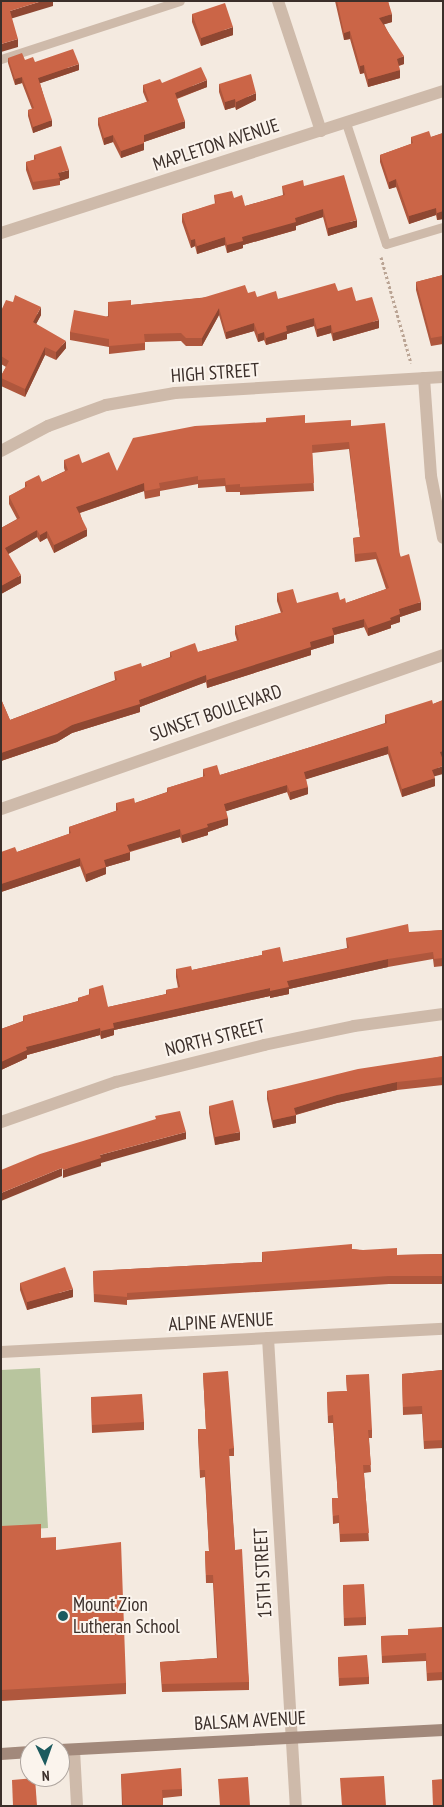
<!DOCTYPE html>
<html>
<head>
<meta charset="utf-8">
<style>
	body { margin:0 }
	#map { position:relative; width:444px; height:1807px; overflow:hidden; background:#f4eae0; font-family:"PT Sans Narrow",sans-serif }
	div>[style] { position:absolute }
	.green>* { inset:0; background:#b8c59e }
	.path>* { height:3px; margin-top:-1.5px; transform-origin:0; background:repeating-linear-gradient(90deg,#baa494 0 2.5px,transparent 0 5px) }
	.lane>* { height:9px; margin:-4.5px; padding:0 4.5px; transform-origin:4.5px; border-radius:4.5px; background:#cebaaa }
	.street>* { height:12px; margin:-6px; padding:0 6px; transform-origin:6px; border-radius:6px; background:#cebaaa }
	.secondary>* { height:12px; margin:-6px; padding:0 6px; transform-origin:6px; border-radius:6px; background:#a2897b }
	.wall>* { inset:0; background:#af573d }
	.shaded-wall>* { inset:0; background:#8e4732 }
	.building>* { inset:0; background:#cb6547 }
	.dots>* { width:14px; height:14px; translate:-50% -50%; box-sizing:border-box; border:2px solid #fbf4ed; border-radius:50% }
	span { translate:-50% -50%; white-space:nowrap; text-align:center; line-height:1.15; -webkit-text-stroke:4px #fbf4ed; paint-order:stroke }
	.street-label { font-size:19px; color:#3b2f2a }
	.poi-label { font-size:19px; color:#3b2f2a }
	.left { translate:0 -50%; text-align:left }
	.frame { position:absolute; inset:0; border:2px solid #3b2f2a; pointer-events:none }
	.north { position:absolute; left:20px; top:1737px; width:50px; height:50px; box-sizing:border-box; background:#fbf4ed; border:1px solid #aea59f; border-radius:50%; rotate:177deg; font-size:14px; font-weight:700; line-height:20px; text-align:center; color:#3b2f2a }
	.north::after { content:''; display:block; margin:auto; width:18px; height:22px; background:#1d5b5f; clip-path:polygon(50% 0,100% 100%,50% 72%,0 100%) }
</style>
</head>
<body>
<div id="map">
	<div class="green">
		<div style="clip-path:polygon(40px 1368px,48px 1528px,1px 1531px,1px 1370px)"></div>
	</div>
	<div class="path">
		<div style="left:381px;top:257px;width:110px;rotate:74.2deg"></div>
	</div>
	<div class="lane">
		<div style="left:1px;top:59px;width:188px;rotate:-18deg"></div>
		<div style="left:346px;top:123px;width:127px;rotate:71.7deg"></div>
		<div style="left:386px;top:244px;width:59px;rotate:-16.6deg"></div>
	</div>
	<div class="street">
		<div style="left:278px;top:1px;width:137px;rotate:71.7deg"></div>
		<div style="left:1px;top:233px;width:464px;rotate:-17.8deg"></div>
		<div style="left:424px;top:378px;width:98px;rotate:85.9deg"></div>
		<div style="left:431px;top:476px;width:63px;rotate:79deg"></div>
		<div style="left:1px;top:451px;width:53px;rotate:-28deg"></div>
		<div style="left:48px;top:426px;width:62px;rotate:-19.9deg"></div>
		<div style="left:106px;top:405px;width:70px;rotate:-9.9deg"></div>
		<div style="left:175px;top:393px;width:268px;rotate:-3.4deg"></div>
		<div style="left:1px;top:809px;width:468px;rotate:-19.2deg"></div>
		<div style="left:1px;top:1122px;width:122px;rotate:-19.2deg"></div>
		<div style="left:116px;top:1082px;width:153px;rotate:-14deg"></div>
		<div style="left:264px;top:1045px;width:92px;rotate:-11.9deg"></div>
		<div style="left:354px;top:1026px;width:90px;rotate:-7.7deg"></div>
		<div style="left:268px;top:1338px;width:469px;rotate:86.6deg"></div>
		<div style="left:1px;top:1352px;width:443px;rotate:-3deg"></div>
		<div style="left:74px;top:1750px;width:56px;rotate:86.9deg"></div>
	</div>
	<div class="secondary">
		<div style="left:60px;top:1750px;width:384px;rotate:-3deg"></div>
		<div style="left:1px;top:1754px;width:29px;rotate:-4deg"></div>
	</div>
	<div class="wall">
		<div style="clip-path:polygon(335px 1px,388px 1px,392px 22px,384px 24px,404px 64px,399px 66px,400px 78px,368px 87px,364px 73px,360px 74px,350px 39px,344px 40px)"></div>
		<div style="clip-path:polygon(192px 14px,233px 35px,201px 46px,192px 22px)"></div>
		<div style="clip-path:polygon(8px 58px,79px 70px,40px 83px,52px 126px,33px 133px,28px 116px,28px 110px,32px 109px,22px 83px,15px 85px,8px 63px)"></div>
		<div style="clip-path:polygon(162px 83px,207px 87px,177px 99px,185px 128px,144px 142px,144px 150px,121px 158px,113px 142px,104px 145px,98px 125px,98px 118px,147px 102px,143px 92px,143px 85px)"></div>
		<div style="clip-path:polygon(219px 84px,256px 100px,236px 110px,235px 107px,225px 110px,219px 92px)"></div>
		<div style="clip-path:polygon(443px 133px,443px 219px,437px 220px,436px 215px,409px 224px,396px 187px,389px 189px,380px 162px,380px 155px,411px 144px,411px 137px,431px 137px)"></div>
		<div style="clip-path:polygon(34px 155px,69px 178px,60px 181px,60px 185px,33px 190px,26px 170px,26px 162px,34px 160px)"></div>
		<div style="clip-path:polygon(282px 186px,304px 186px,357px 227px,328px 236px,323px 217px,296px 226px,296px 230px,243px 245px,243px 248px,227px 253px,225px 245px,197px 254px,195px 246px,191px 248px,182px 222px,182px 214px,215px 204px,214px 195px,234px 198px,245px 206px,283px 195px)"></div>
		<div style="clip-path:polygon(443px 275px,443px 344px,431px 346px,416px 290px,416px 282px)"></div>
		<div style="clip-path:polygon(338px 291px,356px 301px,379px 328px,333px 341px,331px 333px,317px 337px,314px 326px,287px 334px,287px 339px,266px 345px,264px 340px,258px 342px,254px 331px,226px 339px,219px 315px,202px 346px,186px 346px,181px 341px,145px 342px,145px 350px,109px 354px,109px 347px,70px 340px,70px 332px,108px 316px,108px 302px,131px 305px,248px 293px,257px 297px,278px 299px)"></div>
		<div style="clip-path:polygon(1px 311px,41px 315px,36px 324px,66px 348px,56px 360px,45px 355px,25px 397px,1px 386px,1px 376px,6px 367px,1px 364px)"></div>
		<div style="clip-path:polygon(305px 423px,351px 426px,421px 610px,400px 617px,400px 622px,391px 625px,391px 628px,368px 636px,364px 627px,334px 635px,334px 643px,311px 650px,311px 655px,207px 688px,206px 682px,140px 707px,140px 712px,72px 733px,57px 742px,1px 761px,1px 699px,10px 720px,115px 680px,114px 672px,142px 667px,170px 657px,170px 652px,198px 652px,237px 641px,235px 634px,235px 626px,281px 613px,277px 601px,277px 593px,297px 603px,340px 600px,346px 603px,386px 589px,376px 559px,355px 562px,353px 538px,360px 537px,349px 449px,312px 453px,314px 491px,240px 495px,240px 492px,226px 492px,225px 486px,198px 488px,198px 484px,160px 491px,160px 496px,145px 499px,144px 491px,80px 513px,87px 536px,54px 553px,47px 538px,40px 542px,37px 537px,8px 554px,21px 583px,1px 594px,1px 528px,17px 519px,9px 504px,9px 496px,25px 488px,25px 482px,42px 482px,65px 471px,64px 468px,64px 460px,82px 463px,117px 471px)"></div>
		<div style="clip-path:polygon(443px 700px,443px 758px,434px 777px,435px 786px,402px 797px,388px 754px,306px 779px,308px 794px,290px 800px,287px 792px,226px 811px,228px 825px,208px 832px,208px 835px,182px 843px,180px 837px,130px 852px,130px 860px,106px 867px,106px 874px,86px 882px,80px 866px,1px 892px,1px 852px,17px 852px,69px 834px,69px 827px,116px 811px,116px 803px,135px 803px,167px 792px,167px 788px,203px 777px,203px 769px,220px 775px,314px 746px,385px 723px,385px 715px,433px 704px)"></div>
		<div style="clip-path:polygon(443px 930px,443px 966px,434px 967px,433px 959px,388px 967px,289px 989px,289px 994px,270px 998px,270px 996px,114px 1030px,114px 1035px,101px 1039px,100px 1035px,27px 1055px,27px 1058px,1px 1070px,1px 1029px,23px 1021px,23px 1016px,78px 1001px,78px 998px,89px 995px,89px 989px,108px 1007px,166px 994px,166px 990px,178px 988px,176px 977px,176px 969px,192px 970px,262px 955px,262px 951px,283px 962px,347px 948px,346px 938px)"></div>
		<div style="clip-path:polygon(443px 1056px,443px 1085px,397px 1090px,337px 1103px,296px 1115px,296px 1123px,273px 1128px,267px 1099px,267px 1091px)"></div>
		<div style="clip-path:polygon(209px 1106px,240px 1140px,215px 1145px,209px 1113px)"></div>
		<div style="clip-path:polygon(352px 1249px,397px 1255px,443px 1254px,443px 1284px,389px 1284px,127px 1300px,127px 1305px,94px 1302px,93px 1271px,262px 1262px,262px 1252px)"></div>
		<div style="clip-path:polygon(20px 1283px,73px 1297px,27px 1310px,20px 1290px)"></div>
		<div style="clip-path:polygon(443px 1370px,443px 1448px,424px 1449px,422px 1414px,403px 1415px,402px 1374px)"></div>
		<div style="clip-path:polygon(203px 1373px,234px 1448px,234px 1456px,229px 1456px,235px 1550px,249px 1682px,249px 1690px,162px 1692px,160px 1662px,217px 1658px,213px 1583px,206px 1583px,205px 1551px,209px 1551px,205px 1477px,200px 1478px,198px 1437px,198px 1429px,206px 1429px)"></div>
		<div style="clip-path:polygon(346px 1375px,372px 1430px,372px 1438px,369px 1438px,371px 1472px,364px 1473px,369px 1541px,340px 1542px,339px 1523px,333px 1524px,332px 1498px,338px 1498px,333px 1423px,328px 1423px,327px 1392px,347px 1391px)"></div>
		<div style="clip-path:polygon(91px 1397px,144px 1422px,144px 1430px,92px 1433px)"></div>
		<div style="clip-path:polygon(1px 1526px,41px 1538px,56px 1550px,126px 1683px,126px 1694px,1px 1701px)"></div>
		<div style="clip-path:polygon(343px 1585px,366px 1617px,366px 1625px,344px 1626px)"></div>
		<div style="clip-path:polygon(443px 1627px,443px 1680px,427px 1681px,426px 1661px,382px 1663px,381px 1636px,408px 1635px)"></div>
		<div style="clip-path:polygon(338px 1657px,369px 1677px,369px 1684px,339px 1686px)"></div>
		<div style="clip-path:polygon(121px 1774px,182px 1789px,182px 1796px,163px 1798px,163px 1806px,122px 1806px)"></div>
	</div>
	<div class="shaded-wall">
		<div style="clip-path:polygon(42px 1px,53px 1px,53px 6px,10px 19px,10px 11px)"></div>
		<div style="clip-path:polygon(392px 14px,392px 22px,379px 26px,379px 18px)"></div>
		<div style="clip-path:polygon(233px 27px,233px 35px,201px 46px,201px 38px)"></div>
		<div style="clip-path:polygon(350px 31px,350px 39px,344px 40px,344px 33px)"></div>
		<div style="clip-path:polygon(18px 39px,18px 47px,1px 52px,1px 44px)"></div>
		<div style="clip-path:polygon(404px 56px,404px 64px,397px 66px,397px 59px)"></div>
		<div style="clip-path:polygon(79px 64px,79px 70px,38px 84px,38px 78px)"></div>
		<div style="clip-path:polygon(364px 65px,364px 73px,360px 74px,360px 66px)"></div>
		<div style="clip-path:polygon(400px 70px,400px 78px,368px 87px,368px 79px)"></div>
		<div style="clip-path:polygon(22px 77px,22px 83px,15px 85px,15px 79px)"></div>
		<div style="clip-path:polygon(207px 80px,207px 87px,175px 99px,175px 93px)"></div>
		<div style="clip-path:polygon(256px 93px,256px 100px,236px 110px,236px 102px)"></div>
		<div style="clip-path:polygon(235px 99px,235px 107px,225px 110px,225px 102px)"></div>
		<div style="clip-path:polygon(52px 120px,52px 126px,33px 133px,33px 127px)"></div>
		<div style="clip-path:polygon(185px 121px,185px 128px,144px 142px,144px 135px)"></div>
		<div style="clip-path:polygon(113px 135px,113px 142px,104px 145px,104px 138px)"></div>
		<div style="clip-path:polygon(144px 143px,144px 150px,121px 158px,121px 151px)"></div>
		<div style="clip-path:polygon(69px 170px,69px 178px,60px 181px,58px 173px)"></div>
		<div style="clip-path:polygon(396px 179px,396px 187px,389px 189px,389px 182px)"></div>
		<div style="clip-path:polygon(436px 208px,436px 215px,409px 224px,409px 216px)"></div>
		<div style="clip-path:polygon(323px 209px,323px 217px,296px 226px,296px 230px,243px 245px,243px 248px,227px 253px,227px 245px,242px 237px,295px 218px)"></div>
		<div style="clip-path:polygon(443px 211px,443px 219px,437px 220px,437px 213px)"></div>
		<div style="clip-path:polygon(357px 220px,357px 227px,328px 236px,328px 228px)"></div>
		<div style="clip-path:polygon(225px 237px,225px 245px,197px 254px,197px 246px)"></div>
		<div style="clip-path:polygon(195px 239px,195px 246px,191px 248px,191px 240px)"></div>
		<div style="clip-path:polygon(41px 307px,41px 315px,33px 330px,33px 322px)"></div>
		<div style="clip-path:polygon(219px 308px,219px 315px,202px 346px,202px 338px)"></div>
		<div style="clip-path:polygon(314px 318px,314px 326px,287px 334px,287px 339px,266px 345px,266px 338px,286px 326px)"></div>
		<div style="clip-path:polygon(379px 320px,379px 328px,333px 341px,333px 333px)"></div>
		<div style="clip-path:polygon(254px 323px,254px 331px,226px 339px,226px 332px)"></div>
		<div style="clip-path:polygon(331px 325px,331px 333px,317px 337px,317px 329px)"></div>
		<div style="clip-path:polygon(264px 332px,264px 340px,258px 342px,258px 334px)"></div>
		<div style="clip-path:polygon(66px 341px,66px 348px,56px 360px,56px 352px)"></div>
		<div style="clip-path:polygon(45px 347px,45px 355px,25px 397px,25px 389px)"></div>
		<div style="clip-path:polygon(144px 483px,144px 491px,76px 514px,76px 507px)"></div>
		<div style="clip-path:polygon(87px 529px,87px 536px,54px 553px,54px 545px)"></div>
		<div style="clip-path:polygon(37px 530px,37px 537px,5px 556px,5px 548px)"></div>
		<div style="clip-path:polygon(47px 531px,47px 538px,40px 542px,40px 535px)"></div>
		<div style="clip-path:polygon(21px 575px,21px 583px,1px 594px,1px 586px)"></div>
		<div style="clip-path:polygon(421px 602px,421px 610px,400px 617px,400px 622px,391px 625px,391px 628px,368px 636px,368px 628px,390px 618px,399px 609px)"></div>
		<div style="clip-path:polygon(364px 619px,364px 627px,334px 635px,334px 643px,311px 650px,311px 655px,207px 688px,207px 680px,310px 642px,332px 628px)"></div>
		<div style="clip-path:polygon(206px 675px,206px 682px,140px 707px,140px 712px,72px 733px,57px 742px,1px 761px,1px 753px,72px 725px)"></div>
		<div style="clip-path:polygon(388px 746px,388px 754px,304px 780px,304px 772px)"></div>
		<div style="clip-path:polygon(443px 751px,443px 758px,440px 759px,440px 752px)"></div>
		<div style="clip-path:polygon(443px 766px,443px 774px,432px 777px,432px 770px)"></div>
		<div style="clip-path:polygon(435px 778px,435px 786px,402px 797px,402px 789px)"></div>
		<div style="clip-path:polygon(287px 785px,287px 792px,224px 812px,224px 804px)"></div>
		<div style="clip-path:polygon(308px 787px,308px 794px,290px 800px,290px 792px)"></div>
		<div style="clip-path:polygon(228px 818px,228px 825px,208px 832px,208px 835px,182px 843px,182px 835px,207px 824px)"></div>
		<div style="clip-path:polygon(180px 829px,180px 837px,127px 852px,127px 845px)"></div>
		<div style="clip-path:polygon(130px 852px,130px 860px,106px 867px,106px 874px,86px 882px,86px 874px,104px 860px)"></div>
		<div style="clip-path:polygon(80px 858px,80px 866px,1px 892px,1px 884px)"></div>
		<div style="clip-path:polygon(388px 959px,388px 967px,289px 989px,289px 994px,270px 998px,270px 991px,287px 981px)"></div>
		<div style="clip-path:polygon(270px 988px,270px 996px,114px 1030px,114px 1035px,101px 1039px,101px 1031px,113px 1023px)"></div>
		<div style="clip-path:polygon(100px 1028px,100px 1035px,27px 1055px,27px 1058px,1px 1070px,1px 1062px,26px 1047px)"></div>
		<div style="clip-path:polygon(397px 1082px,397px 1090px,337px 1103px,294px 1115px,294px 1108px,337px 1095px)"></div>
		<div style="clip-path:polygon(296px 1115px,296px 1123px,273px 1128px,273px 1120px)"></div>
		<div style="clip-path:polygon(186px 1132px,186px 1139px,101px 1163px,101px 1166px,63px 1178px,63px 1170px,100px 1155px)"></div>
		<div style="clip-path:polygon(240px 1132px,240px 1140px,215px 1145px,215px 1137px)"></div>
		<div style="clip-path:polygon(62px 1168px,62px 1176px,1px 1201px,1px 1193px)"></div>
		<div style="clip-path:polygon(73px 1289px,73px 1297px,27px 1310px,27px 1302px)"></div>
	</div>
	<div class="building">
		<div style="clip-path:polygon(1px 1px,42px 1px,10px 11px,18px 39px,1px 44px)"></div>
		<div style="clip-path:polygon(337px 1px,388px 1px,392px 14px,379px 18px,404px 56px,397px 59px,400px 70px,368px 79px,364px 65px,360px 66px,350px 31px,344px 33px)"></div>
		<div style="clip-path:polygon(225px 3px,233px 27px,201px 38px,192px 14px)"></div>
		<div style="clip-path:polygon(73px 49px,79px 64px,38px 78px,52px 120px,33px 127px,28px 110px,34px 108px,22px 77px,15px 79px,8px 58px,22px 53px,25px 60px,33px 57px,35px 62px)"></div>
		<div style="clip-path:polygon(201px 67px,207px 80px,175px 93px,185px 121px,144px 135px,144px 143px,121px 151px,113px 135px,104px 138px,98px 118px,149px 101px,143px 85px,160px 79px,162px 83px)"></div>
		<div style="clip-path:polygon(251px 74px,256px 93px,236px 102px,235px 99px,225px 102px,219px 84px)"></div>
		<div style="clip-path:polygon(429px 131px,431px 137px,443px 133px,443px 211px,437px 213px,436px 208px,409px 216px,396px 179px,389px 182px,380px 155px,413px 143px,411px 137px)"></div>
		<div style="clip-path:polygon(61px 146px,69px 170px,58px 173px,60px 178px,33px 182px,26px 162px,36px 159px,34px 155px)"></div>
		<div style="clip-path:polygon(344px 175px,357px 220px,328px 228px,323px 209px,295px 218px,296px 222px,242px 237px,243px 241px,227px 245px,225px 237px,197px 246px,195px 239px,191px 240px,182px 214px,216px 203px,214px 195px,232px 191px,234px 198px,242px 195px,245px 206px,285px 195px,282px 186px,303px 180px,304px 186px)"></div>
		<div style="clip-path:polygon(443px 275px,443px 336px,431px 338px,416px 282px)"></div>
		<div style="clip-path:polygon(335px 283px,338px 291px,352px 287px,356px 301px,372px 297px,379px 320px,333px 333px,331px 325px,317px 329px,314px 318px,286px 326px,287px 331px,266px 338px,264px 332px,258px 334px,254px 323px,226px 332px,219px 308px,202px 338px,186px 338px,181px 333px,144px 334px,145px 343px,109px 346px,109px 339px,70px 332px,74px 310px,109px 317px,108px 302px,131px 300px,131px 305px,202px 298px,245px 285px,248px 293px,255px 291px,257px 297px,276px 291px,278px 299px)"></div>
		<div style="clip-path:polygon(15px 295px,41px 307px,33px 322px,66px 341px,56px 352px,45px 347px,25px 389px,1px 378px,1px 376px,9px 361px,1px 356px,1px 311px,6px 300px,13px 302px)"></div>
		<div style="clip-path:polygon(305px 415px,305px 423px,351px 420px,351px 426px,385px 423px,400px 557px,409px 554px,421px 602px,399px 609px,400px 614px,390px 618px,391px 620px,368px 628px,364px 619px,332px 628px,334px 635px,310px 642px,311px 647px,207px 680px,206px 675px,139px 700px,140px 704px,72px 725px,57px 734px,1px 753px,1px 699px,10px 720px,117px 680px,114px 672px,141px 663px,142px 667px,172px 657px,170px 652px,195px 643px,198px 652px,239px 640px,235px 626px,283px 612px,277px 593px,293px 589px,297px 603px,338px 592px,340px 600px,345px 598px,346px 603px,389px 588px,376px 552px,355px 554px,353px 538px,360px 537px,349px 442px,312px 445px,314px 483px,240px 487px,240px 484px,226px 485px,225px 478px,198px 480px,198px 476px,159px 483px,160px 488px,145px 491px,144px 483px,76px 507px,87px 529px,54px 545px,47px 531px,40px 535px,37px 530px,5px 548px,21px 575px,1px 586px,1px 528px,20px 518px,9px 496px,27px 486px,25px 482px,39px 475px,42px 482px,68px 470px,64px 460px,79px 454px,82px 463px,109px 452px,117px 471px,133px 438px,195px 426px,266px 422px,266px 418px)"></div>
		<div style="clip-path:polygon(432px 700px,433px 704px,443px 700px,443px 751px,440px 752px,443px 760px,443px 766px,432px 770px,435px 778px,402px 789px,388px 746px,304px 772px,308px 787px,290px 792px,287px 785px,224px 804px,228px 818px,207px 824px,208px 827px,182px 835px,180px 829px,127px 845px,130px 852px,104px 860px,106px 867px,86px 874px,80px 858px,1px 884px,1px 852px,15px 847px,17px 852px,71px 833px,69px 827px,118px 810px,116px 803px,134px 798px,135px 803px,168px 792px,167px 788px,205px 776px,203px 769px,217px 765px,220px 775px,314px 746px,387px 723px,385px 715px)"></div>
		<div style="clip-path:polygon(408px 924px,409px 932px,443px 930px,443px 958px,434px 959px,433px 952px,388px 959px,287px 981px,289px 987px,270px 991px,270px 988px,113px 1023px,114px 1028px,101px 1031px,100px 1028px,26px 1047px,27px 1050px,1px 1062px,1px 1029px,24px 1021px,23px 1016px,79px 1001px,78px 998px,90px 994px,89px 989px,103px 985px,108px 1007px,167px 994px,166px 990px,180px 987px,176px 969px,191px 966px,192px 970px,262px 955px,262px 951px,280px 947px,283px 962px,349px 948px,346px 938px)"></div>
		<div style="clip-path:polygon(443px 1056px,443px 1077px,397px 1082px,337px 1095px,294px 1108px,296px 1115px,273px 1120px,267px 1091px,358px 1069px)"></div>
		<div style="clip-path:polygon(233px 1100px,240px 1132px,215px 1137px,209px 1106px)"></div>
		<div style="clip-path:polygon(180px 1111px,186px 1132px,100px 1155px,101px 1158px,63px 1170px,62px 1168px,1px 1193px,1px 1170px,40px 1154px,156px 1119px,155px 1116px)"></div>
		<div style="clip-path:polygon(352px 1244px,352px 1249px,363px 1250px,397px 1248px,397px 1255px,443px 1254px,443px 1276px,389px 1276px,127px 1293px,127px 1297px,94px 1294px,93px 1271px,263px 1262px,262px 1252px)"></div>
		<div style="clip-path:polygon(65px 1267px,73px 1289px,27px 1302px,20px 1283px)"></div>
		<div style="clip-path:polygon(443px 1370px,443px 1440px,424px 1441px,422px 1406px,403px 1407px,402px 1374px)"></div>
		<div style="clip-path:polygon(228px 1371px,234px 1448px,229px 1449px,230px 1480px,235px 1550px,242px 1549px,249px 1682px,162px 1684px,160px 1662px,218px 1658px,213px 1575px,206px 1575px,205px 1551px,209px 1551px,205px 1470px,200px 1470px,198px 1429px,206px 1429px,203px 1373px)"></div>
		<div style="clip-path:polygon(369px 1374px,372px 1430px,368px 1430px,371px 1465px,363px 1465px,369px 1533px,340px 1534px,339px 1515px,333px 1516px,332px 1498px,338px 1498px,333px 1415px,328px 1416px,327px 1392px,347px 1391px,346px 1375px)"></div>
		<div style="clip-path:polygon(142px 1394px,144px 1422px,92px 1425px,91px 1397px)"></div>
		<div style="clip-path:polygon(41px 1524px,41px 1538px,56px 1537px,56px 1550px,121px 1542px,126px 1683px,1px 1690px,1px 1526px)"></div>
		<div style="clip-path:polygon(364px 1584px,366px 1617px,344px 1618px,343px 1585px)"></div>
		<div style="clip-path:polygon(443px 1627px,443px 1672px,427px 1673px,426px 1653px,382px 1656px,381px 1636px,408px 1635px,408px 1629px)"></div>
		<div style="clip-path:polygon(367px 1655px,369px 1677px,339px 1678px,338px 1657px)"></div>
		<div style="clip-path:polygon(181px 1768px,182px 1789px,162px 1790px,163px 1806px,123px 1806px,121px 1774px)"></div>
		<div style="clip-path:polygon(384px 1776px,386px 1806px,342px 1806px,340px 1778px)"></div>
		<div style="clip-path:polygon(248px 1777px,250px 1806px,218px 1806px,220px 1806px,218px 1779px)"></div>
		<div style="clip-path:polygon(35px 1778px,37px 1806px,13px 1806px,12px 1780px)"></div>
		<div style="clip-path:polygon(443px 1779px,443px 1805px,433px 1806px,432px 1780px)"></div>
	</div>
	<div class="dots">
		<div style="left:63px;top:1616px;background:#1d5b5f"></div>
	</div>
	<div class="street-label">
		<span style="left:216px;top:145px;rotate:-18deg">MAPLETON AVENUE</span>
		<span style="left:215px;top:373px;rotate:-4deg">HIGH STREET</span>
		<span style="left:216px;top:713px;rotate:-19deg">SUNSET BOULEVARD</span>
		<span style="left:215px;top:1038px;rotate:-14deg">NORTH STREET</span>
		<span style="left:221px;top:1322px;rotate:-3deg">ALPINE AVENUE</span>
		<span style="left:263px;top:1573px;rotate:-93deg">15TH STREET</span>
		<span style="left:250px;top:1721px;rotate:-3deg">BALSAM AVENUE</span>
	</div>
	<div class="poi-label">
		<span class="left" style="left:73px;top:1616px">Mount Zion<br>Lutheran School</span>
	</div>
	<div class="frame"></div>
	<div class="north">N</div>
</div>
</body>
</html>
